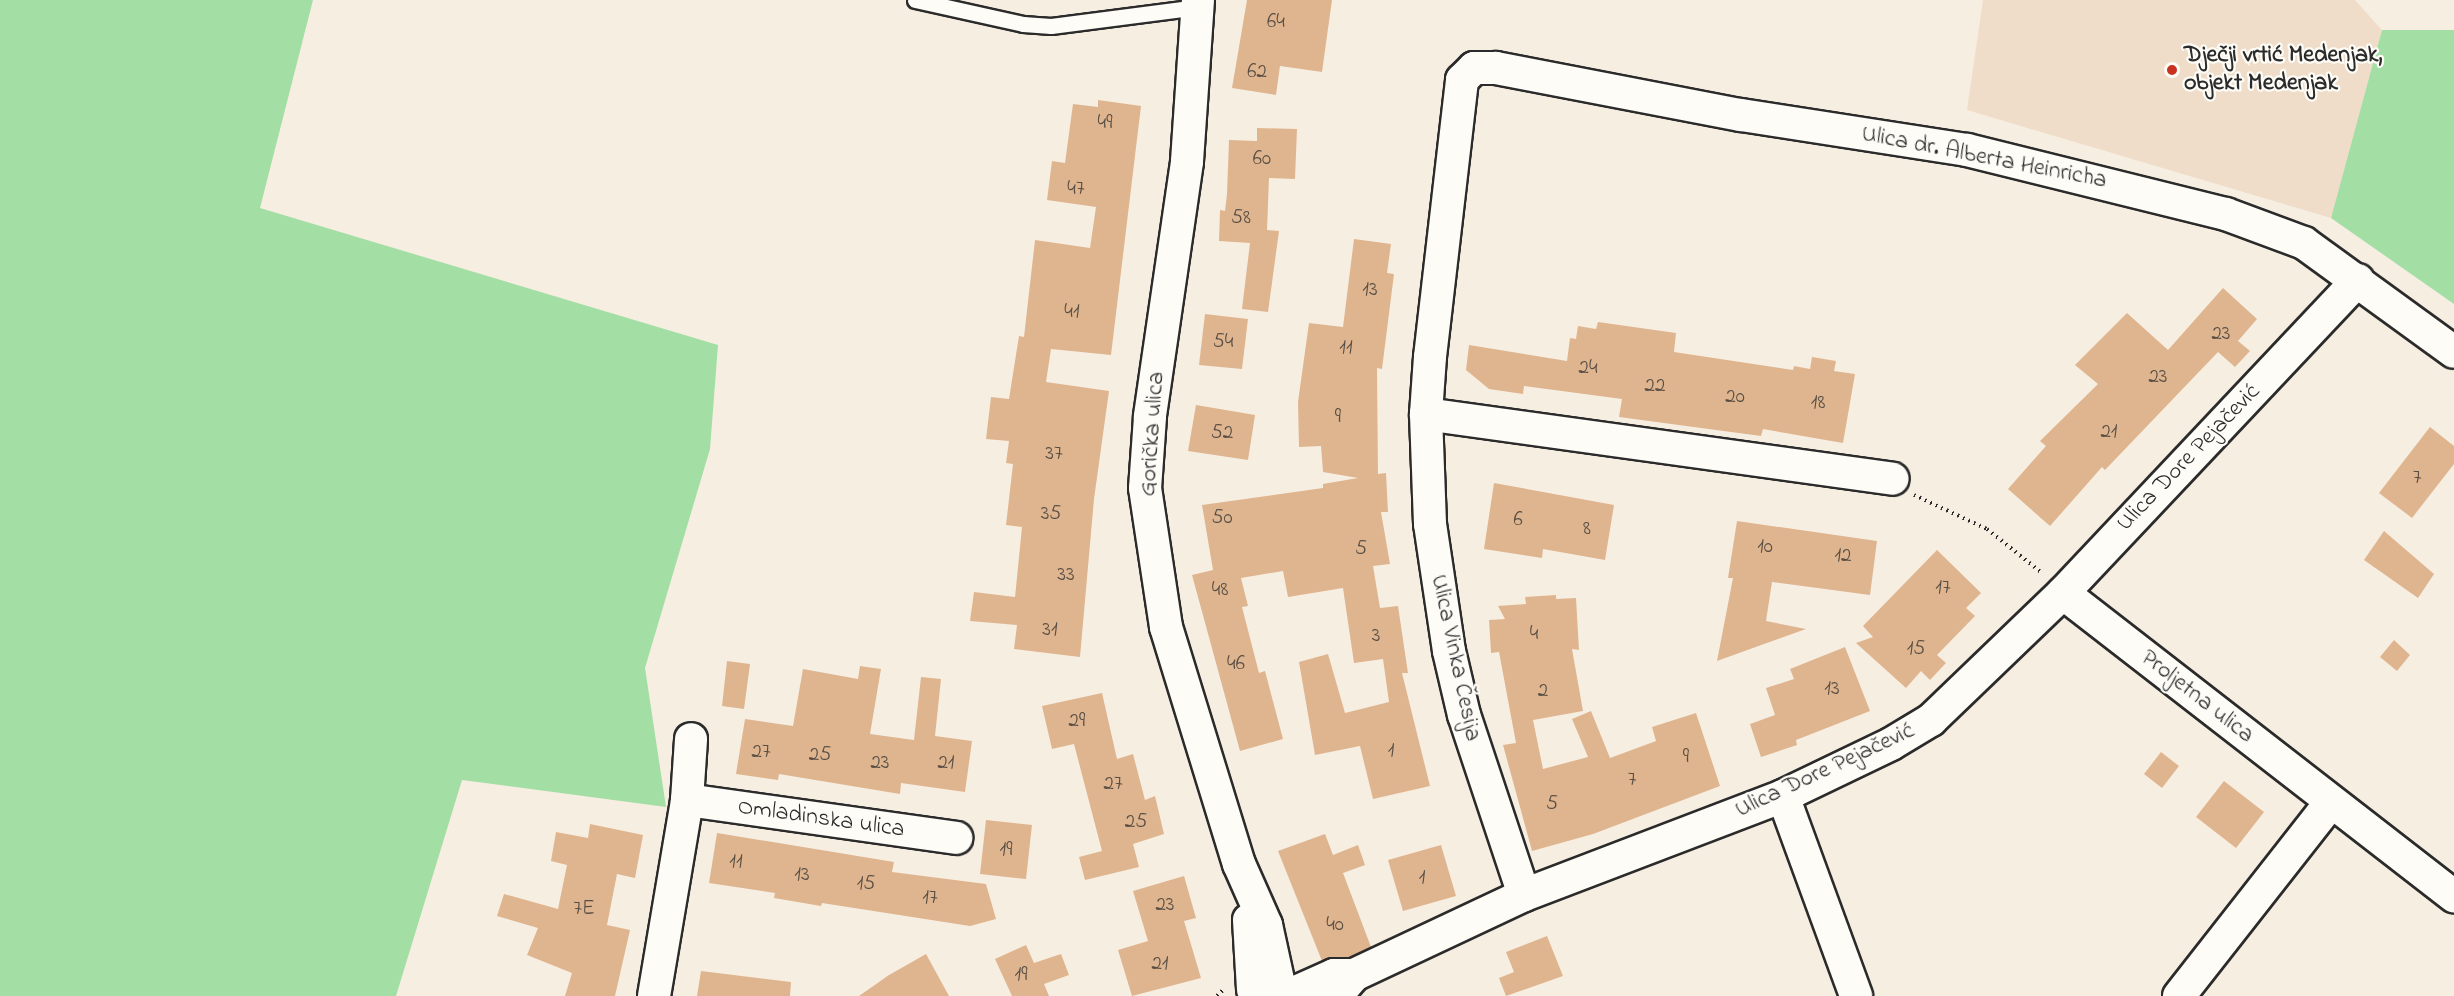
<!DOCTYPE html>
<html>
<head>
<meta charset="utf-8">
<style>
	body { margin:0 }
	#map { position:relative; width:2454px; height:996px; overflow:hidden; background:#f7eee2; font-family:"Indie Flower",sans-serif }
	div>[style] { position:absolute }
	.built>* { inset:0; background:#f0ddc9 }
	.green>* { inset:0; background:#a3dea4 }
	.building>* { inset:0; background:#dfb58f }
	.path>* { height:4px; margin-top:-2px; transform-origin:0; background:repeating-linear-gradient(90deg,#2b2b2b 0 1.5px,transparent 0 6px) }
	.roads { filter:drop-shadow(2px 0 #2b2b2b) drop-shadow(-2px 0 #2b2b2b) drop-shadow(0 2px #2b2b2b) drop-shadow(0 -2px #2b2b2b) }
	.service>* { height:15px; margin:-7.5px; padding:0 7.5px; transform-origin:7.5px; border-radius:7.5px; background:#fdfcf7 }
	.minor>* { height:32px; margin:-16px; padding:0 16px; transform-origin:16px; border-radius:16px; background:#fdfcf7 }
	.dots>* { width:16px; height:16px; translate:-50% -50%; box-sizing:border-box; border:3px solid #fdfcf7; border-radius:50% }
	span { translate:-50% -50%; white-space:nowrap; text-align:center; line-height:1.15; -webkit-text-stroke:4.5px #fdfcf7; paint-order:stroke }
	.number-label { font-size:21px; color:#584e44 }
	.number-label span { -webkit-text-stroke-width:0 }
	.poi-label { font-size:24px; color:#2b2b2b; font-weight:700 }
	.left { translate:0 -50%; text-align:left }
	.street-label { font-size:24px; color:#2b2b2b }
</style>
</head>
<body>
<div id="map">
	<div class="built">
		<div style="clip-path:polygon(1983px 0,2355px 0,2382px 30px,2331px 218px,1967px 110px)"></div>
	</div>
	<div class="green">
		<div style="clip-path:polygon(0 0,313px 0,260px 208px,718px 345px,710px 449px,645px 668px,666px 807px,462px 780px,396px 996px,0 996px)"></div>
		<div style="clip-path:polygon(2382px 30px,2454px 30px,2454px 304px,2331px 218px)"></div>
	</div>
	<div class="building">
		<div style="clip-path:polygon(1247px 0,1332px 0,1322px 72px,1280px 66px,1276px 95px,1232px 88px)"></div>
		<div style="clip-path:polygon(1098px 100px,1141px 106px,1111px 355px,1051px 349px,1046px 382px,1109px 391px,1094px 499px,1080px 657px,1014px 649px,1017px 625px,970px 621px,974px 592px,1015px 597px,1022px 527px,1006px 525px,1013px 464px,1006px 463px,1009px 441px,986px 439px,991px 397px,1009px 399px,1019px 336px,1024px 337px,1035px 240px,1090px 248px,1096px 207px,1047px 200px,1052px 161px,1065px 163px,1073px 104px,1098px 107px)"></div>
		<div style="clip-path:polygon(1257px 128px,1297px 129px,1295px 179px,1269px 178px,1267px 230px,1279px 231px,1268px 312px,1242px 309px,1250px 243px,1219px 241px,1220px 210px,1225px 211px,1227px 194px,1229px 140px,1257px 141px)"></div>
		<div style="clip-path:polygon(1354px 239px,1391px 244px,1387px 273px,1394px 274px,1382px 369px,1377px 368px,1378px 474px,1386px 473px,1388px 512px,1381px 512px,1390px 564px,1373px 566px,1380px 608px,1398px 606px,1408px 673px,1402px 673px,1430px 786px,1373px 799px,1360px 746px,1315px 755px,1299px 662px,1328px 654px,1345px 713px,1389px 702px,1383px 659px,1354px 663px,1343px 588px,1288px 597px,1283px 571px,1241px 578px,1248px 606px,1242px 607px,1259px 673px,1265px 671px,1283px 739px,1240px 751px,1192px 575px,1213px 570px,1202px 505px,1323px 488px,1323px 484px,1358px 478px,1323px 472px,1321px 446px,1299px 447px,1298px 402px,1309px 323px,1343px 327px)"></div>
		<div style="clip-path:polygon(2223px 288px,2257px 319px,2238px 341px,2250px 351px,2235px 367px,2218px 352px,2105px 470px,2102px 467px,2050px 526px,2008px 489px,2046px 446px,2040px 441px,2098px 384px,2075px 365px,2127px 313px,2168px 350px)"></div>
		<div style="clip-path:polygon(1205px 314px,1248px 319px,1242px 369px,1199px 365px)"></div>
		<div style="clip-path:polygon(1598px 322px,1676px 333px,1674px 352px,1793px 370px,1794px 366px,1810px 369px,1812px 357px,1836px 361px,1834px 371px,1855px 374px,1843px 443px,1763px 429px,1761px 436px,1619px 417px,1622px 399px,1524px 386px,1523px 394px,1489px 389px,1466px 370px,1469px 345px,1567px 361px,1570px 338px,1576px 339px,1578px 326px,1596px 329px)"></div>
		<div style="clip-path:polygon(1196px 405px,1255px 415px,1248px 460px,1188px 451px)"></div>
		<div style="clip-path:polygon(2430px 427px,2454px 446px,2454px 464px,2412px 518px,2379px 493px)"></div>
		<div style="clip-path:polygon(1494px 483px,1614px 505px,1605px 560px,1543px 549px,1542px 558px,1484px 549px)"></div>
		<div style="clip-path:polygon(1737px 521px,1877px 541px,1870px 595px,1772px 582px,1766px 621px,1806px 629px,1717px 661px,1733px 578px,1728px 578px)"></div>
		<div style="clip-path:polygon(2384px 531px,2434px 574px,2418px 598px,2364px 560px)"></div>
		<div style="clip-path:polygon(1937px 550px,1981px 593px,1966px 608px,1975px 616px,1937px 655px,1946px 663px,1930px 680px,1921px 671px,1906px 688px,1856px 643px,1873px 637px,1863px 626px)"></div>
		<div style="clip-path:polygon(1556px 595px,1556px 599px,1576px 598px,1579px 650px,1572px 649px,1583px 711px,1533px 720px,1543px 769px,1588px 757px,1572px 719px,1591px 711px,1610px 758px,1656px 741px,1652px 727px,1696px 713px,1720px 786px,1593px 834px,1532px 851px,1503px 745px,1516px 743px,1499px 652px,1491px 653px,1489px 620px,1505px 619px,1498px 606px,1526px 604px,1525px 597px)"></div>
		<div style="clip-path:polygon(2394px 640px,2410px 655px,2397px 671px,2380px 657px)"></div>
		<div style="clip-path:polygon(1845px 647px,1870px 711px,1796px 740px,1797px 745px,1761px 757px,1750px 724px,1775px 715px,1766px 688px,1794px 679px,1790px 669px)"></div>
		<div style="clip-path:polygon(727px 661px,750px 664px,744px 709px,722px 706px)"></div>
		<div style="clip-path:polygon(860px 666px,881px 669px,870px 734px,914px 740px,921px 677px,941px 679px,935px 736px,972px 741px,965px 792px,901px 783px,900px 794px,779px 774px,778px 780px,736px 774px,745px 719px,793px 726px,803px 669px,858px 679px)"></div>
		<div style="clip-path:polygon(1102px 693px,1117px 759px,1133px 754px,1145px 800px,1155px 796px,1164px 834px,1133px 844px,1139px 867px,1085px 880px,1079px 857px,1102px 851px,1074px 744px,1052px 749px,1042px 706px)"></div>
		<div style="clip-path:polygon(2161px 752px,2179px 766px,2162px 788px,2144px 774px)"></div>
		<div style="clip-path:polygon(2224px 781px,2264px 812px,2236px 848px,2196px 817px)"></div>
		<div style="clip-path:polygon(986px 820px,1032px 825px,1026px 879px,980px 874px)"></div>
		<div style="clip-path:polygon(590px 824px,643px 835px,635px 878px,617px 874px,607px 925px,630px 930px,615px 996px,565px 996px,572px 973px,527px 955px,538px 928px,497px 916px,504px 894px,558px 909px,567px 865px,551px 861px,556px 832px,588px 838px)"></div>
		<div style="clip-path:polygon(717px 833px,894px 862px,892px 872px,986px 884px,996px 919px,970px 926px,822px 903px,821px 906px,774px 898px,775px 893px,709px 883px)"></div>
		<div style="clip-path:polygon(1325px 834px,1333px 855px,1358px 845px,1365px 865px,1343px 873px,1371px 947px,1350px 957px,1322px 961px,1278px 851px)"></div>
		<div style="clip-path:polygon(1441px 845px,1456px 896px,1403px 911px,1388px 860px)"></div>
		<div style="clip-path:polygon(1184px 876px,1196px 918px,1184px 921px,1201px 978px,1132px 996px,1118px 950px,1148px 941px,1133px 891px)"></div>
		<div style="clip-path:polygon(1547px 936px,1563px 976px,1506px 996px,1499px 978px,1514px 972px,1506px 952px)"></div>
		<div style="clip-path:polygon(1026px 945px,1034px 963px,1061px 954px,1069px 975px,1044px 984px,1049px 996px,1012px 996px,995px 959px)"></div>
		<div style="clip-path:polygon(926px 954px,949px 996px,859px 996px,889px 975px)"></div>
		<div style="clip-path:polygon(701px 971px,791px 982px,790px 996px,697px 996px)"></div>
	</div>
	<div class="path">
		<div style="left:1914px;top:495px;width:81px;rotate:25deg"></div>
		<div style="left:1987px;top:529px;width:70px;rotate:38.7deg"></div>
		<div style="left:1217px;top:996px;width:11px;rotate:-45deg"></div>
	</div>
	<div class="roads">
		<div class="service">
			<div style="left:915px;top:0;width:111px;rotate:12.5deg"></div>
			<div style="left:1023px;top:24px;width:28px;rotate:4deg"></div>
			<div style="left:1051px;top:26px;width:148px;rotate:-7.4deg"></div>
		</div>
		<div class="minor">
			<div style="left:1198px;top:0;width:162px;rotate:93.9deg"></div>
			<div style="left:1187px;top:162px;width:258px;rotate:98.3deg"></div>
			<div style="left:1150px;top:417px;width:71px;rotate:94deg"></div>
			<div style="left:1145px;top:488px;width:141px;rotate:81.4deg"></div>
			<div style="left:1166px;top:627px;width:248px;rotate:72.9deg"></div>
			<div style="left:1239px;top:864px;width:67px;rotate:66.1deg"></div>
			<div style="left:1266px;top:925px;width:66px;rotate:77.7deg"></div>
			<div style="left:1426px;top:414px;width:471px;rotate:7.9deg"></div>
			<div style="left:2063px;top:593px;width:495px;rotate:37.8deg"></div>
			<div style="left:1783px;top:796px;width:213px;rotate:69.9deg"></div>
			<div style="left:687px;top:800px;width:272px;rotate:8deg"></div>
			<div style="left:1524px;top:895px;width:190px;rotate:-108.4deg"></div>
			<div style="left:1464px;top:715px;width:66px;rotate:-103.2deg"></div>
			<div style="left:1449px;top:651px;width:128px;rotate:-98.5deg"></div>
			<div style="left:1430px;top:524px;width:110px;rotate:-92.1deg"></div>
			<div style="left:1426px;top:414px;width:57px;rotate:-86deg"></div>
			<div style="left:1430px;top:357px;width:279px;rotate:-83.4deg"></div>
			<div style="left:1462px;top:80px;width:17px;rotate:-45deg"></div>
			<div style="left:1474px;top:68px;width:22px"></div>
			<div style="left:1496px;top:68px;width:249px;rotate:10.9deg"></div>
			<div style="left:1741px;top:115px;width:229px;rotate:8.8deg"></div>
			<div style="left:1967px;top:150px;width:267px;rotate:13.9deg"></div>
			<div style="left:2226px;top:214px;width:83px;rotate:20.4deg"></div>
			<div style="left:2304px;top:243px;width:185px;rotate:36deg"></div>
			<div style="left:1249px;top:920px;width:70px;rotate:86.7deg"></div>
			<div style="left:1289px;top:995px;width:49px;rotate:-24deg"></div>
			<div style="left:1334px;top:975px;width:16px"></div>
			<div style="left:654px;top:996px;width:199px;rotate:-80.4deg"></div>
			<div style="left:687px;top:800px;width:61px;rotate:-86.2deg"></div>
			<div style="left:1328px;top:996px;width:16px;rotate:-27deg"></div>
			<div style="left:1342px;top:989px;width:18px;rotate:-49deg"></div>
			<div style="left:1354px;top:975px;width:188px;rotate:-25.2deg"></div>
			<div style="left:1524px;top:895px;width:277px;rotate:-20.9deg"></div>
			<div style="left:1783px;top:796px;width:120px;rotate:-25.7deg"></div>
			<div style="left:1891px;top:744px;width:47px;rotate:-31deg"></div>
			<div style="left:1931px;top:720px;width:183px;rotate:-43.9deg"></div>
			<div style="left:2063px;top:593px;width:430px;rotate:-46.7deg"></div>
			<div style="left:2179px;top:996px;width:246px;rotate:-51.9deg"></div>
		</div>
	</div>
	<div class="dots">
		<div style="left:2172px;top:70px;background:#c8321e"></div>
	</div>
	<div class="number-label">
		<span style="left:1276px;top:22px">64</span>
		<span style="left:1257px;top:72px">62</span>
		<span style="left:1105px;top:123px">49</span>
		<span style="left:1262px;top:159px">60</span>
		<span style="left:1076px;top:189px">47</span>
		<span style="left:1241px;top:218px">58</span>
		<span style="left:1370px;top:290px">13</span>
		<span style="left:1072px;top:312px">41</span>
		<span style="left:2221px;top:334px">23</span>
		<span style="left:1223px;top:342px">54</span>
		<span style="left:1346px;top:348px">11</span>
		<span style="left:1588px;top:368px">24</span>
		<span style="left:2158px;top:377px">23</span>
		<span style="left:1655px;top:386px">22</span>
		<span style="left:1735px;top:397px">20</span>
		<span style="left:1818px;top:403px">18</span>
		<span style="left:1338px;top:417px">9</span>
		<span style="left:2109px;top:432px">21</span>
		<span style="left:1222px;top:433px">52</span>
		<span style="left:1054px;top:454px">37</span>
		<span style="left:2417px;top:478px">7</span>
		<span style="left:1051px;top:514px">35</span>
		<span style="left:1222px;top:518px">50</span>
		<span style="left:1518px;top:520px">6</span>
		<span style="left:1587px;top:529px">8</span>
		<span style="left:1765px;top:547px">10</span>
		<span style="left:1361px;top:549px">5</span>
		<span style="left:1843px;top:556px">12</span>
		<span style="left:1066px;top:575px">33</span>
		<span style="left:1943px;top:588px">17</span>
		<span style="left:1220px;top:590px">48</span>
		<span style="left:1050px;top:630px">31</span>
		<span style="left:1534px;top:634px">4</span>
		<span style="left:1376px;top:636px">3</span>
		<span style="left:1916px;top:649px">15</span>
		<span style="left:1236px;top:664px">46</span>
		<span style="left:1832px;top:689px">13</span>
		<span style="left:1543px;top:691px">2</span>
		<span style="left:1077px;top:721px">29</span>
		<span style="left:1391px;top:751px">1</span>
		<span style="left:761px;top:752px">27</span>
		<span style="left:820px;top:755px">25</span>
		<span style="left:1686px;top:757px">9</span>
		<span style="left:880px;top:763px">23</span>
		<span style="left:946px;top:763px">21</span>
		<span style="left:1632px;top:780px">7</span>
		<span style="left:1113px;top:784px">27</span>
		<span style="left:1552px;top:804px">5</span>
		<span style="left:1136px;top:822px">25</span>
		<span style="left:1006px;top:850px">19</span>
		<span style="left:736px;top:862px">11</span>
		<span style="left:802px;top:875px">13</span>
		<span style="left:1422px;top:878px">1</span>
		<span style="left:866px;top:884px">15</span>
		<span style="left:930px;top:898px">17</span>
		<span style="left:1165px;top:905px">23</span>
		<span style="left:584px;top:909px">7E</span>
		<span style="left:1335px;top:925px">40</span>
		<span style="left:1160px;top:964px">21</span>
		<span style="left:1021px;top:975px">19</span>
	</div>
	<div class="poi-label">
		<span class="left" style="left:2184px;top:70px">Dječji vrtić Medenjak,<br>objekt Medenjak</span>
	</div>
	<div class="street-label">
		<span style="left:1984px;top:158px;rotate:11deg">Ulica dr. Alberta Heinricha</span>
		<span style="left:1153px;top:434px;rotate:-86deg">Gorička ulica</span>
		<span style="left:2189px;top:458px;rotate:-46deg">Ulica Dore Pejačević</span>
		<span style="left:1455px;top:658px;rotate:78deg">Ulica Vinka Česija</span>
		<span style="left:2197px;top:697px;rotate:38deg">Proljetna ulica</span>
		<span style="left:1825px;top:771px;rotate:-25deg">Ulica Dore Pejačević</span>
		<span style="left:821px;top:819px;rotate:8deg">Omladinska ulica</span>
	</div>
</div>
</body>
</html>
